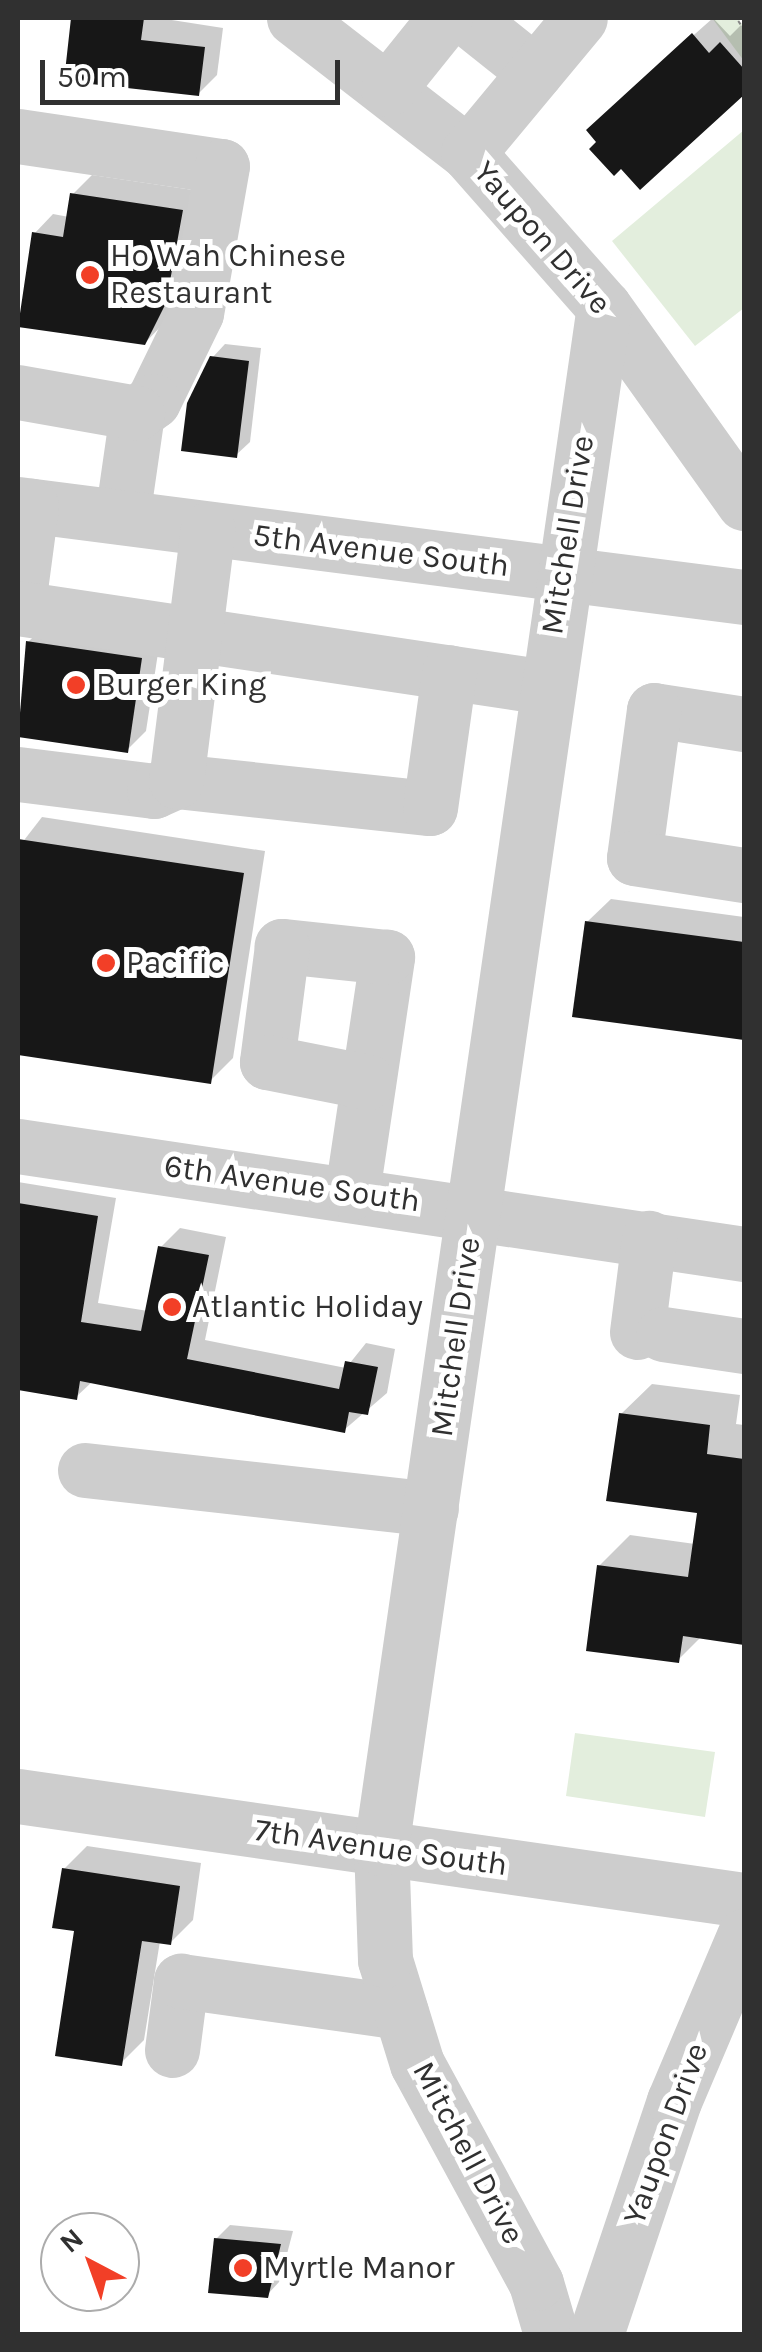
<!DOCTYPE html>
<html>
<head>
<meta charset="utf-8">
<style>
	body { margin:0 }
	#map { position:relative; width:762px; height:2352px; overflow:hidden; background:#fff; font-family:Karla,sans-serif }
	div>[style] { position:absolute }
	.green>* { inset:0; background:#e3eedd }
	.shadow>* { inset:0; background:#0003 }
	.building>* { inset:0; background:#171717 }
	.minor>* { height:55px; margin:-27.5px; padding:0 27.5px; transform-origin:27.5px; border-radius:27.5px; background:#cdcdcd }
	.rail>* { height:11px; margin-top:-5.5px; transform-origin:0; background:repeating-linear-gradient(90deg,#fff 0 22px,#858585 0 44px); box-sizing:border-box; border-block:2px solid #858585 }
	.dots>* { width:28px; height:28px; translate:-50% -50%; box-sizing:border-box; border:5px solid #fff; border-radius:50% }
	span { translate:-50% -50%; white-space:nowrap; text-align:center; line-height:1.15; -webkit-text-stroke:10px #fff; paint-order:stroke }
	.street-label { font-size:32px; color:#303030 }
	.poi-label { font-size:32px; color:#303030 }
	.left { translate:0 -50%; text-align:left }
	.frame { position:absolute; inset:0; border:20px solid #303030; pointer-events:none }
	.north { position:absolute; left:40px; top:2212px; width:100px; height:100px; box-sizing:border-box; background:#fff; border:2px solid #acacac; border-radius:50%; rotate:319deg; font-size:28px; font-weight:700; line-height:40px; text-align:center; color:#303030 }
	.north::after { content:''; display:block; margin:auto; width:35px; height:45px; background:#f23f27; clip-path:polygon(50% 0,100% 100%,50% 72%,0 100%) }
	.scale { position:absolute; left:40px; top:60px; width:300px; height:45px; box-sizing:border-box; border:5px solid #303030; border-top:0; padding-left:12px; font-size:30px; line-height:35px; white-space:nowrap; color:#303030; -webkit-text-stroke:8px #fff; paint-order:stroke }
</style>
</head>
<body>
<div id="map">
	<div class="green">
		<div style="clip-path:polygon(712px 18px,744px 18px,744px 61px)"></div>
		<div style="clip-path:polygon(744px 130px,744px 308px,695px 346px,612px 241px)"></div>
		<div style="clip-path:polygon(575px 1733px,715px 1752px,705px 1817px,566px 1796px)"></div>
	</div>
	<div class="shadow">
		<div style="clip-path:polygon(74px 18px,159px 18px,223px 28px,217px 75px,198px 94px,67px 79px)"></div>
		<div style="clip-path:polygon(713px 18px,730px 36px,741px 25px,744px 29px,744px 92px,640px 187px,600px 142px,608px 111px)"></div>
		<div style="clip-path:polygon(92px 175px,200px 191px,184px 282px,164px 323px,145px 343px,34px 234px,53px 214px,69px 217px,73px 194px)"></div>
		<div style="clip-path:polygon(225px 344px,261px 348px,250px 442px,236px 455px,212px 358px)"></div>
		<div style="clip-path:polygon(48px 623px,160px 640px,146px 731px,127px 750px,18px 734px,28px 642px)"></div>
		<div style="clip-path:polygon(42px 817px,265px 851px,233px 1058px,210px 1081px,18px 1052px,18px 848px)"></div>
		<div style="clip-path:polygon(611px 899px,744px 917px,744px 1037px,575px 1015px,587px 922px)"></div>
		<div style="clip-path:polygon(18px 1182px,116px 1198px,98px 1303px,148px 1311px,161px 1247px,180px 1228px,226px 1237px,205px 1340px,346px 1368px,366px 1343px,395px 1349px,387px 1393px,344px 1430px,93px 1381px,76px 1397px,18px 1388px)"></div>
		<div style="clip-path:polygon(652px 1384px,740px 1395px,736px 1424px,744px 1425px,744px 1642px,702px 1636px,678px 1660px,599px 1566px,630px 1535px,695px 1544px,700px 1511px,621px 1414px)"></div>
		<div style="clip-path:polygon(87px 1846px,201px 1863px,193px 1920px,170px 1943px,160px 1941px,144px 2040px,121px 2063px,64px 1869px)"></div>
		<div style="clip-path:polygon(230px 2225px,293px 2231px,280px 2281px,267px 2295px,216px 2239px)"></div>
	</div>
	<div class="building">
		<div style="clip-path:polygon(71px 18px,144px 18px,141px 40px,205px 47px,199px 96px,64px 81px)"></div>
		<div style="clip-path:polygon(692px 33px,709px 53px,720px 42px,744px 69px,744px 95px,640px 190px,621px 169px,614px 176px,589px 149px,596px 142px,586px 130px)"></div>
		<div style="clip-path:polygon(70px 193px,183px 210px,166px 303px,145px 345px,18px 327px,32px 232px,63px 237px)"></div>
		<div style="clip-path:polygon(210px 356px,249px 361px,237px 458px,181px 451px,187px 403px)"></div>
		<div style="clip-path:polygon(26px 641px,142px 658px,128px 753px,18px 737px)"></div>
		<div style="clip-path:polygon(18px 839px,244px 873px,211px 1084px,18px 1055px)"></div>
		<div style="clip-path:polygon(585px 921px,744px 942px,744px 1040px,572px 1017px)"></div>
		<div style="clip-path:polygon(18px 1203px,98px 1216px,81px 1322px,141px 1331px,158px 1246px,209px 1255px,187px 1359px,339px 1389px,345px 1361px,378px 1367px,368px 1415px,349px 1412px,345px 1433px,80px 1381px,77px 1400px,18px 1390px)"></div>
		<div style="clip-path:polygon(619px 1413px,710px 1425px,707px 1454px,744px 1459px,744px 1645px,683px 1636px,679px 1663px,586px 1651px,597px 1565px,688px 1577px,697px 1513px,606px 1501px)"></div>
		<div style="clip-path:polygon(62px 1868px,180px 1886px,171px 1945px,142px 1941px,122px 2066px,55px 2056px,74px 1931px,52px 1928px)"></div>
		<div style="clip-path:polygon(214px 2238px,281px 2244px,268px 2298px,208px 2293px)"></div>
	</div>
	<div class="minor">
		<div style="left:294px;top:18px;width:220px;rotate:37.8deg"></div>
		<div style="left:468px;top:153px;width:205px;rotate:48.6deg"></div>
		<div style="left:604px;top:307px;width:241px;rotate:54.5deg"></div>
		<div style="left:467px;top:18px;width:87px;rotate:38.5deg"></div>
		<div style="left:388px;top:89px;width:91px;rotate:-51.2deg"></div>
		<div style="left:18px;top:136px;width:206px;rotate:8.4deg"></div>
		<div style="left:222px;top:166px;width:149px;rotate:100deg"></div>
		<div style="left:196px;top:313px;width:98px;rotate:116deg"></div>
		<div style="left:153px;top:401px;width:20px;rotate:143deg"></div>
		<div style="left:137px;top:413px;width:105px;rotate:98.2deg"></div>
		<div style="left:468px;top:153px;width:175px;rotate:-50.3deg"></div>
		<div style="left:18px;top:392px;width:121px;rotate:10deg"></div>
		<div style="left:18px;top:504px;width:732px;rotate:7.3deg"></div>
		<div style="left:18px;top:604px;width:99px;rotate:-82.4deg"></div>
		<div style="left:18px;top:608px;width:534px;rotate:8.51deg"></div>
		<div style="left:744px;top:724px;width:91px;rotate:-171.2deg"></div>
		<div style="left:654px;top:710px;width:149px;rotate:97.7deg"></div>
		<div style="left:634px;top:858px;width:111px;rotate:8.8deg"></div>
		<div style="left:18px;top:774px;width:137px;rotate:7.1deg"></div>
		<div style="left:154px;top:791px;width:24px;rotate:-24deg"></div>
		<div style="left:176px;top:781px;width:255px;rotate:6.1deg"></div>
		<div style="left:430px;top:808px;width:137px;rotate:-82deg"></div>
		<div style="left:176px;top:781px;width:254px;rotate:-82.8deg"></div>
		<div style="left:18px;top:1146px;width:734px;rotate:8.46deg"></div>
		<div style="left:352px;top:1192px;width:238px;rotate:-81.5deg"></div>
		<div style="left:387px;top:957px;width:106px;rotate:-174deg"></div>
		<div style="left:282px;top:946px;width:117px;rotate:97.4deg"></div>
		<div style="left:267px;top:1062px;width:103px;rotate:11.2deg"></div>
		<div style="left:637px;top:1332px;width:95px;rotate:-82.7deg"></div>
		<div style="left:663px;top:1334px;width:82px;rotate:8.4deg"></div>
		<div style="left:85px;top:1470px;width:348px;rotate:6.4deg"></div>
		<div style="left:18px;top:1796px;width:733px;rotate:8.15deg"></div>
		<div style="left:172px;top:2050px;width:70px;rotate:-82.6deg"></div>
		<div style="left:181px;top:1981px;width:222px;rotate:8deg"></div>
		<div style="left:551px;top:2334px;width:53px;rotate:-106.4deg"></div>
		<div style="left:536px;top:2283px;width:249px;rotate:-118.5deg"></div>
		<div style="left:417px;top:2064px;width:109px;rotate:-107.1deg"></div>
		<div style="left:385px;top:1960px;width:112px;rotate:-92deg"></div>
		<div style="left:381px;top:1848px;width:1557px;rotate:-81.77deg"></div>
		<div style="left:596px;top:2334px;width:246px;rotate:-71.5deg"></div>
		<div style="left:674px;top:2101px;width:179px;rotate:-67deg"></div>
	</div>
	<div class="rail">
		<div style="left:742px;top:18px;width:4px;rotate:56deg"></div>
	</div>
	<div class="dots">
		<div style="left:90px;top:275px;background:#f23f27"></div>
		<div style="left:76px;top:685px;background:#f23f27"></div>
		<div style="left:106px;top:963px;background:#f23f27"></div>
		<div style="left:172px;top:1307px;background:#f23f27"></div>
		<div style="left:243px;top:2268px;background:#f23f27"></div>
	</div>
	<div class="street-label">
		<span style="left:542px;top:238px;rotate:49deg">Yaupon Drive</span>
		<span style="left:568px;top:535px;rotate:-81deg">Mitchell Drive</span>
		<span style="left:381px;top:551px;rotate:7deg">5th Avenue South</span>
		<span style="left:292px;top:1184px;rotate:8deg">6th Avenue South</span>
		<span style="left:456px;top:1337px;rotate:-82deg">Mitchell Drive</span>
		<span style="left:381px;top:1848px;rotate:8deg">7th Avenue South</span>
		<span style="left:666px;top:2134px;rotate:-70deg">Yaupon Drive</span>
		<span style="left:468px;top:2153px;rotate:62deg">Mitchell Drive</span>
	</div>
	<div class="poi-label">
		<span class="left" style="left:110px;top:275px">Ho Wah Chinese<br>Restaurant</span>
		<span class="left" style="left:96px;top:685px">Burger King</span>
		<span class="left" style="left:126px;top:963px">Pacific</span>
		<span class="left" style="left:192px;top:1307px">Atlantic Holiday</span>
		<span class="left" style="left:263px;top:2268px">Myrtle Manor</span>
	</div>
	<div class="frame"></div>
	<div class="north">N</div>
	<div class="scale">50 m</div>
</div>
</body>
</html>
